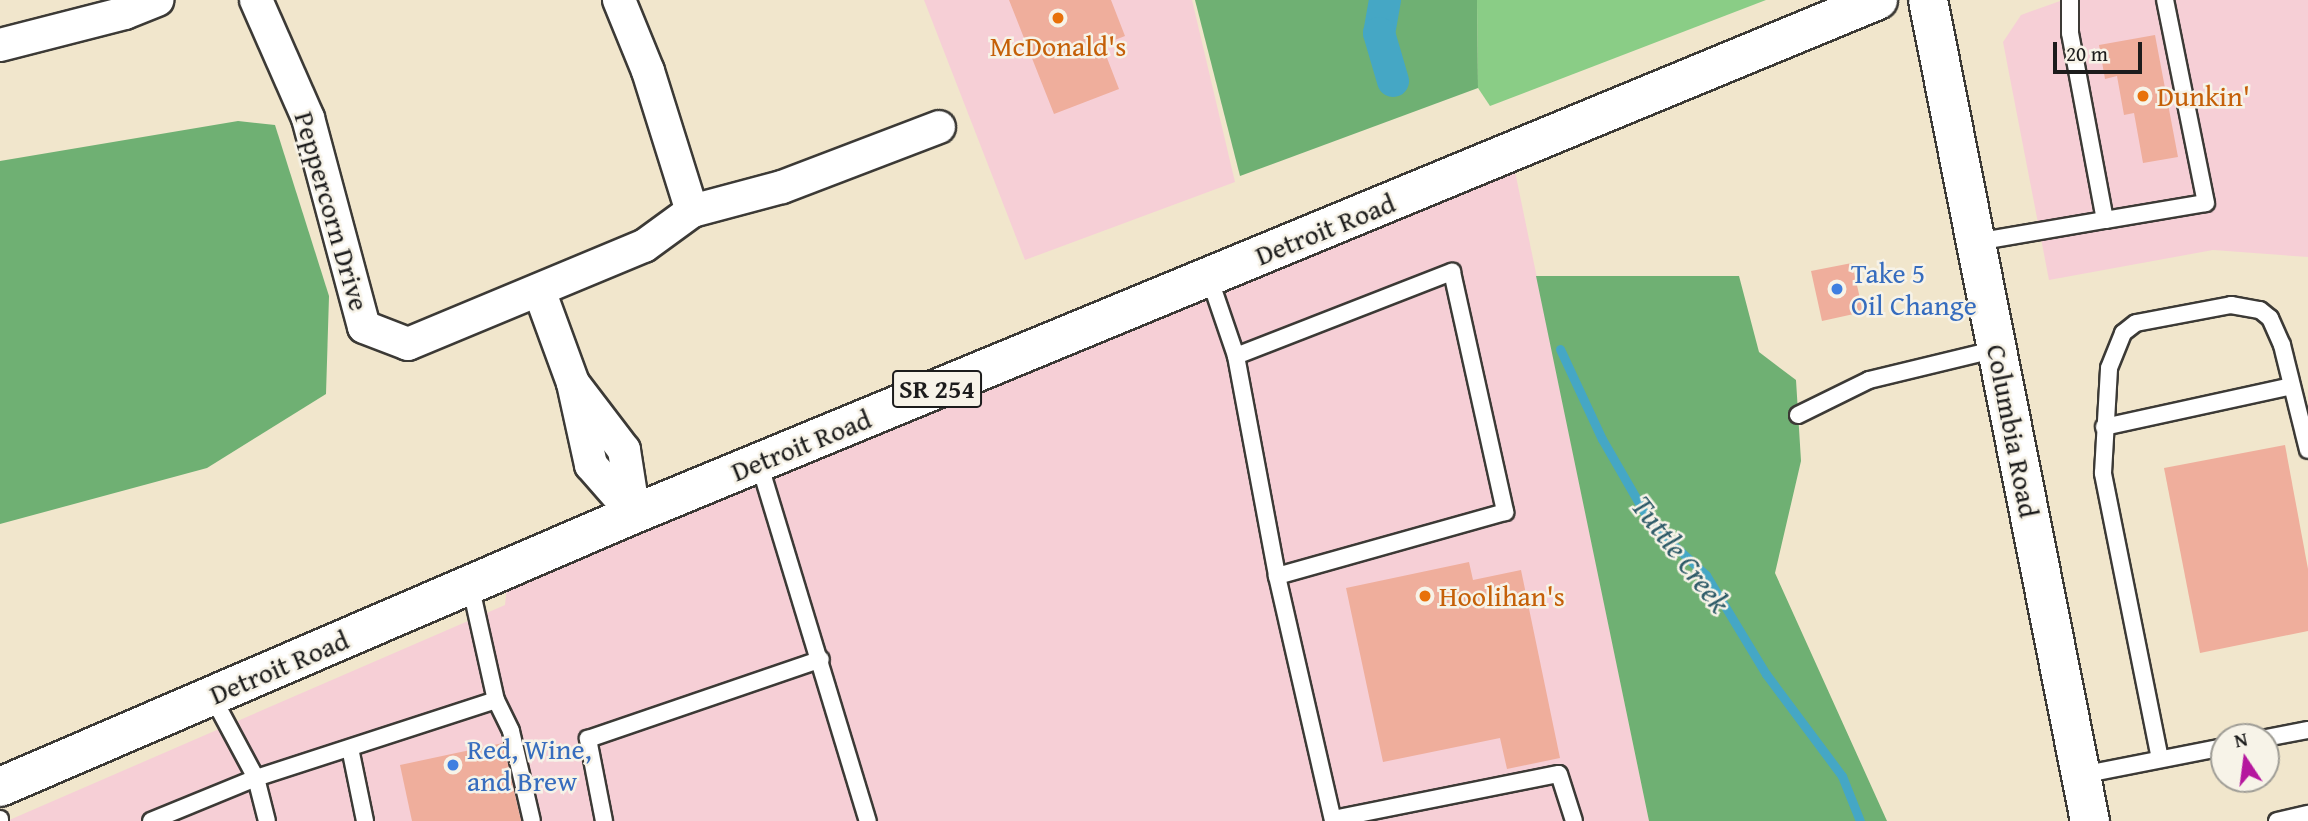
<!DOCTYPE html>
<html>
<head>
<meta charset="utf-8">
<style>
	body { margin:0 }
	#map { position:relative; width:2308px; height:821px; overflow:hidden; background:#f1e6cc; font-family:"Gentium Book Plus",serif }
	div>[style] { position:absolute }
	.built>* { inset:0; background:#f6cfd6 }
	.green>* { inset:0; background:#8acd86 }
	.forest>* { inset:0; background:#6fb073 }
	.stream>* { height:9px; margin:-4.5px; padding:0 4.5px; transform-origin:4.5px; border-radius:4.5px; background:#45a7c5 }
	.canal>* { height:32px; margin:-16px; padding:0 16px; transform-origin:16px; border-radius:16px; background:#45a7c5 }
	.building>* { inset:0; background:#efae9c }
	.roads { filter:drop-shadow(2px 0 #3c3a36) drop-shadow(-2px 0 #3c3a36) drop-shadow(0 2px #3c3a36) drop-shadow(0 -2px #3c3a36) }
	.service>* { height:16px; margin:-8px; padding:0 8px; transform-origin:8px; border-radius:8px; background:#fff }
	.minor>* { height:32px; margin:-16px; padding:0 16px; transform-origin:16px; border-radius:16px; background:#fff }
	.secondary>* { height:38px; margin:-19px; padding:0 19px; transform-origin:19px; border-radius:19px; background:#fff }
	.primary>* { height:38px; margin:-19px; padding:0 19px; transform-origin:19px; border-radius:19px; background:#fff }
	.dots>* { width:19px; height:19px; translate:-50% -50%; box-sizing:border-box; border:4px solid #f7f3e8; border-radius:50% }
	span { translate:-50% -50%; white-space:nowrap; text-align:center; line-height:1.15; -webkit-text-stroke:5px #f7f3e8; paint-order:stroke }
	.shield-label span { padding:2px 5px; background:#f7f3e8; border:2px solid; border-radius:5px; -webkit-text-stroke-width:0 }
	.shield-label { font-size:26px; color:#1c1c1c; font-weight:700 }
	.food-label { font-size:28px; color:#c56008 }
	.left { translate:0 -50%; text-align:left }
	.street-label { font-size:28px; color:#1c1c1c }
	.shop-label { font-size:28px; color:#366cbe }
	.water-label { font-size:30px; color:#2e5b68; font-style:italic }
	.north { position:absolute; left:2210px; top:723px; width:70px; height:70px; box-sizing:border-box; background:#f7f3e8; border:2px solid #9f9d96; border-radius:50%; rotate:347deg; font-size:19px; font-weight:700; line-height:28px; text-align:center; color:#1c1c1c }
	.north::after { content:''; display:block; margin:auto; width:24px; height:32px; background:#b5179e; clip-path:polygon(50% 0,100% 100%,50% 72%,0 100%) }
	.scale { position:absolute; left:2053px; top:42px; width:89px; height:32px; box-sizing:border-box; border:4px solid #1c1c1c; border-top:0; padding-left:9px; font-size:21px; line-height:24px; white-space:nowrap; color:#1c1c1c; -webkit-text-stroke:5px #f7f3e8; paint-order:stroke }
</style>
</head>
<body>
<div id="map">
	<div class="built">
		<div style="clip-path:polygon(924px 0,1192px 0,1235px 182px,1025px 260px)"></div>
		<div style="clip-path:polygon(2063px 0,2308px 0,2308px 257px,2213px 250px,2049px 280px,2003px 42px,2021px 15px)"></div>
		<div style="clip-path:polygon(1511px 152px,1649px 821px,7px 821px,505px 605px,509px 568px)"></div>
	</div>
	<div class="green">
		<div style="clip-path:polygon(1477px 0,1766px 0,1490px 106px,1478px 88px)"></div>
	</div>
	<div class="forest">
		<div style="clip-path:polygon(1195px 0,1477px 0,1478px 88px,1240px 176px)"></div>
		<div style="clip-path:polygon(238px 121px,275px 125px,329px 296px,326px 394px,207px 468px,0 524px,0 161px)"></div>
		<div style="clip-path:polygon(1536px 276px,1739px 276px,1759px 352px,1796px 380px,1801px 461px,1775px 573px,1887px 821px,1649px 821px)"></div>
	</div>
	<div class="stream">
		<div style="left:1560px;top:349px;width:99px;rotate:65deg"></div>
		<div style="left:1602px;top:439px;width:98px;rotate:60deg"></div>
		<div style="left:1651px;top:524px;width:75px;rotate:42.8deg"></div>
		<div style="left:1706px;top:575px;width:116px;rotate:58.8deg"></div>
		<div style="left:1766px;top:674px;width:127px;rotate:53.3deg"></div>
		<div style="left:1842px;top:776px;width:48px;rotate:68.2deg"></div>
	</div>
	<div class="canal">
		<div style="left:1385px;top:0;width:34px;rotate:100deg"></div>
		<div style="left:1379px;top:33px;width:50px;rotate:73.7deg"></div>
	</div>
	<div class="building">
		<div style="clip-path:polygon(1009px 0,1111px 0,1125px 36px,1102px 45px,1119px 89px,1054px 114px)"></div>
		<div style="clip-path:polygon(2155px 35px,2178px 157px,2143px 163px,2134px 113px,2124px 115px,2117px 76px,2105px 79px,2099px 45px)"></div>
		<div style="clip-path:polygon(1852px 263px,1863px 312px,1822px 321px,1811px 271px)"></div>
		<div style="clip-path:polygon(2285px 445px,2308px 569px,2308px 631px,2200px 653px,2164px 468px)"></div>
		<div style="clip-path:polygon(1469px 562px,1473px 580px,1521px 570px,1560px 758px,1507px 769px,1500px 738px,1383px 762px,1346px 588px)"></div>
		<div style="clip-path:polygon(503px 743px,521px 821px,412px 821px,400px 765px)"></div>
	</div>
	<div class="roads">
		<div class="service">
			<div style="left:2105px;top:220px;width:102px;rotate:-9.6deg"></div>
			<div style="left:2206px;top:203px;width:207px;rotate:-101.4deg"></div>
			<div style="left:1976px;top:242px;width:131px;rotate:-9.7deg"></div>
			<div style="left:2105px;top:220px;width:190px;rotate:-100.6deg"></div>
			<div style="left:2070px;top:33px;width:33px;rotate:-90deg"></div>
			<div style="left:1209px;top:277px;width:83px;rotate:71.1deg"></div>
			<div style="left:1236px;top:356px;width:224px;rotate:79.4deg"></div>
			<div style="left:1277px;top:576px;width:251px;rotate:77.1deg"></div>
			<div style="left:1236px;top:356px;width:232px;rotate:-21.3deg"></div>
			<div style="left:1452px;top:272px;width:246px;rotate:77.5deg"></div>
			<div style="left:1505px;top:512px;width:237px;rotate:164.3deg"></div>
			<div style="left:1798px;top:415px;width:79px;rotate:-26.2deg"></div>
			<div style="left:1869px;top:380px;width:132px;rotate:-13.6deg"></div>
			<div style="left:2104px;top:427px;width:192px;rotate:-12.3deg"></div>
			<div style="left:759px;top:463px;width:374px;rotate:73.1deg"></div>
			<div style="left:470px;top:584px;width:119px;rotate:77.4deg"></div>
			<div style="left:496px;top:700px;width:34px;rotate:64deg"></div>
			<div style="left:511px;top:731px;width:92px;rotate:76.9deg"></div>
			<div style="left:212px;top:696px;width:93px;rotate:61.8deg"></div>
			<div style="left:256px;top:778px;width:252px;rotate:-18deg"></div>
			<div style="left:2266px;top:738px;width:43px;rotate:-10.8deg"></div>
			<div style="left:350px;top:748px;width:75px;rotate:78.4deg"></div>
			<div style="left:2160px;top:759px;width:292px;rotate:-101.3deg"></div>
			<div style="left:2103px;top:473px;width:105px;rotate:-86.7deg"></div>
			<div style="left:2109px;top:368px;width:38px;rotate:-68deg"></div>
			<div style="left:2123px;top:333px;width:16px;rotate:-38deg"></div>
			<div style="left:2136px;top:323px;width:97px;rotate:-10.7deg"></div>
			<div style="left:2231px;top:305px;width:29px;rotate:10deg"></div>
			<div style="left:2260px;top:310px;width:13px;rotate:39deg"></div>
			<div style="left:2270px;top:318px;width:30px;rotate:66deg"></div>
			<div style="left:2282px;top:345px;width:108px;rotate:76.1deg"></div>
			<div style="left:2081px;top:775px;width:146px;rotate:-11.1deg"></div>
			<div style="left:0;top:819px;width:2px;rotate:90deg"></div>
			<div style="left:1333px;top:819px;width:230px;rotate:-11.3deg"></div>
			<div style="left:1559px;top:774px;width:49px;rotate:72.3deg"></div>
			<div style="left:151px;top:821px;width:113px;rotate:-22.3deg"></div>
			<div style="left:256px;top:778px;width:44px;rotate:75.7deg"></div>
			<div style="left:604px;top:821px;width:84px;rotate:-101deg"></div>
			<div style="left:588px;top:739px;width:246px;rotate:-18.9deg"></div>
			<div style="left:2277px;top:821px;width:32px;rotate:-13deg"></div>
		</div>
		<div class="minor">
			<div style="left:256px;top:0;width:129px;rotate:66.2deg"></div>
			<div style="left:308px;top:118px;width:216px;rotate:75deg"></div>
			<div style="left:364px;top:327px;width:47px;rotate:21.1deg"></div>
			<div style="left:408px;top:344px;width:256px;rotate:-22.6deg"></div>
			<div style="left:644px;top:246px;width:59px;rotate:-36.1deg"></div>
			<div style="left:692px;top:211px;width:93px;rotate:-14.9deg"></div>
			<div style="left:782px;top:187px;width:168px;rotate:-20.9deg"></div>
			<div style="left:619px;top:0;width:77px;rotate:67.8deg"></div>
			<div style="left:648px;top:71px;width:147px;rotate:72.6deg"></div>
			<div style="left:0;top:45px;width:129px;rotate:-14.4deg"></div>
			<div style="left:125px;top:13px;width:35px;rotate:-22deg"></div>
			<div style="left:539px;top:290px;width:99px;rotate:69.9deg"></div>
			<div style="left:573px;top:383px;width:84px;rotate:77.6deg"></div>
			<div style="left:591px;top:465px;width:65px;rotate:48.7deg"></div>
			<div style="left:634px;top:514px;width:65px;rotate:-98.9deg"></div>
			<div style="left:624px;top:450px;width:84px;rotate:-127.3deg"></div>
		</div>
		<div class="secondary">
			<div style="left:1928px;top:0;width:837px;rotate:78.84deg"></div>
		</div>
		<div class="primary">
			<div style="left:0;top:787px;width:690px;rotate:-23.3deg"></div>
			<div style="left:634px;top:514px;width:1346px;rotate:-22.45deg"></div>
		</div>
	</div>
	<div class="dots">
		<div style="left:1058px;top:18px;background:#e8710a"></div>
		<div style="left:2143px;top:96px;background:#e8710a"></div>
		<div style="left:1837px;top:289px;background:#3f7fe0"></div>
		<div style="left:1425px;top:596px;background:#e8710a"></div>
		<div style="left:453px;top:765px;background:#3f7fe0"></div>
	</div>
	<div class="shield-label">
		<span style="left:937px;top:389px">SR 254</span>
	</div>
	<div class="food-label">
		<span style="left:1058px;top:46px">McDonald's</span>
		<span class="left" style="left:2157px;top:96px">Dunkin'</span>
		<span class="left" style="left:1439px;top:596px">Hoolihan's</span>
	</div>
	<div class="street-label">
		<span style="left:332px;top:211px;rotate:74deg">Peppercorn Drive</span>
		<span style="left:1325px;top:229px;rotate:-22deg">Detroit Road</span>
		<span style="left:2013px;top:431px;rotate:79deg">Columbia Road</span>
		<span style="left:801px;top:445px;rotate:-22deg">Detroit Road</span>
		<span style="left:279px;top:667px;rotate:-23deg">Detroit Road</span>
	</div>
	<div class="shop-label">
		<span class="left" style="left:1851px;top:289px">Take 5<br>Oil Change</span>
		<span class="left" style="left:467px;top:765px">Red, Wine,<br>and Brew</span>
	</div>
	<div class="water-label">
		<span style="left:1681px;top:554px;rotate:52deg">Tuttle Creek</span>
	</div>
	<div class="north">N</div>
	<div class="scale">20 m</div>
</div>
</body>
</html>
